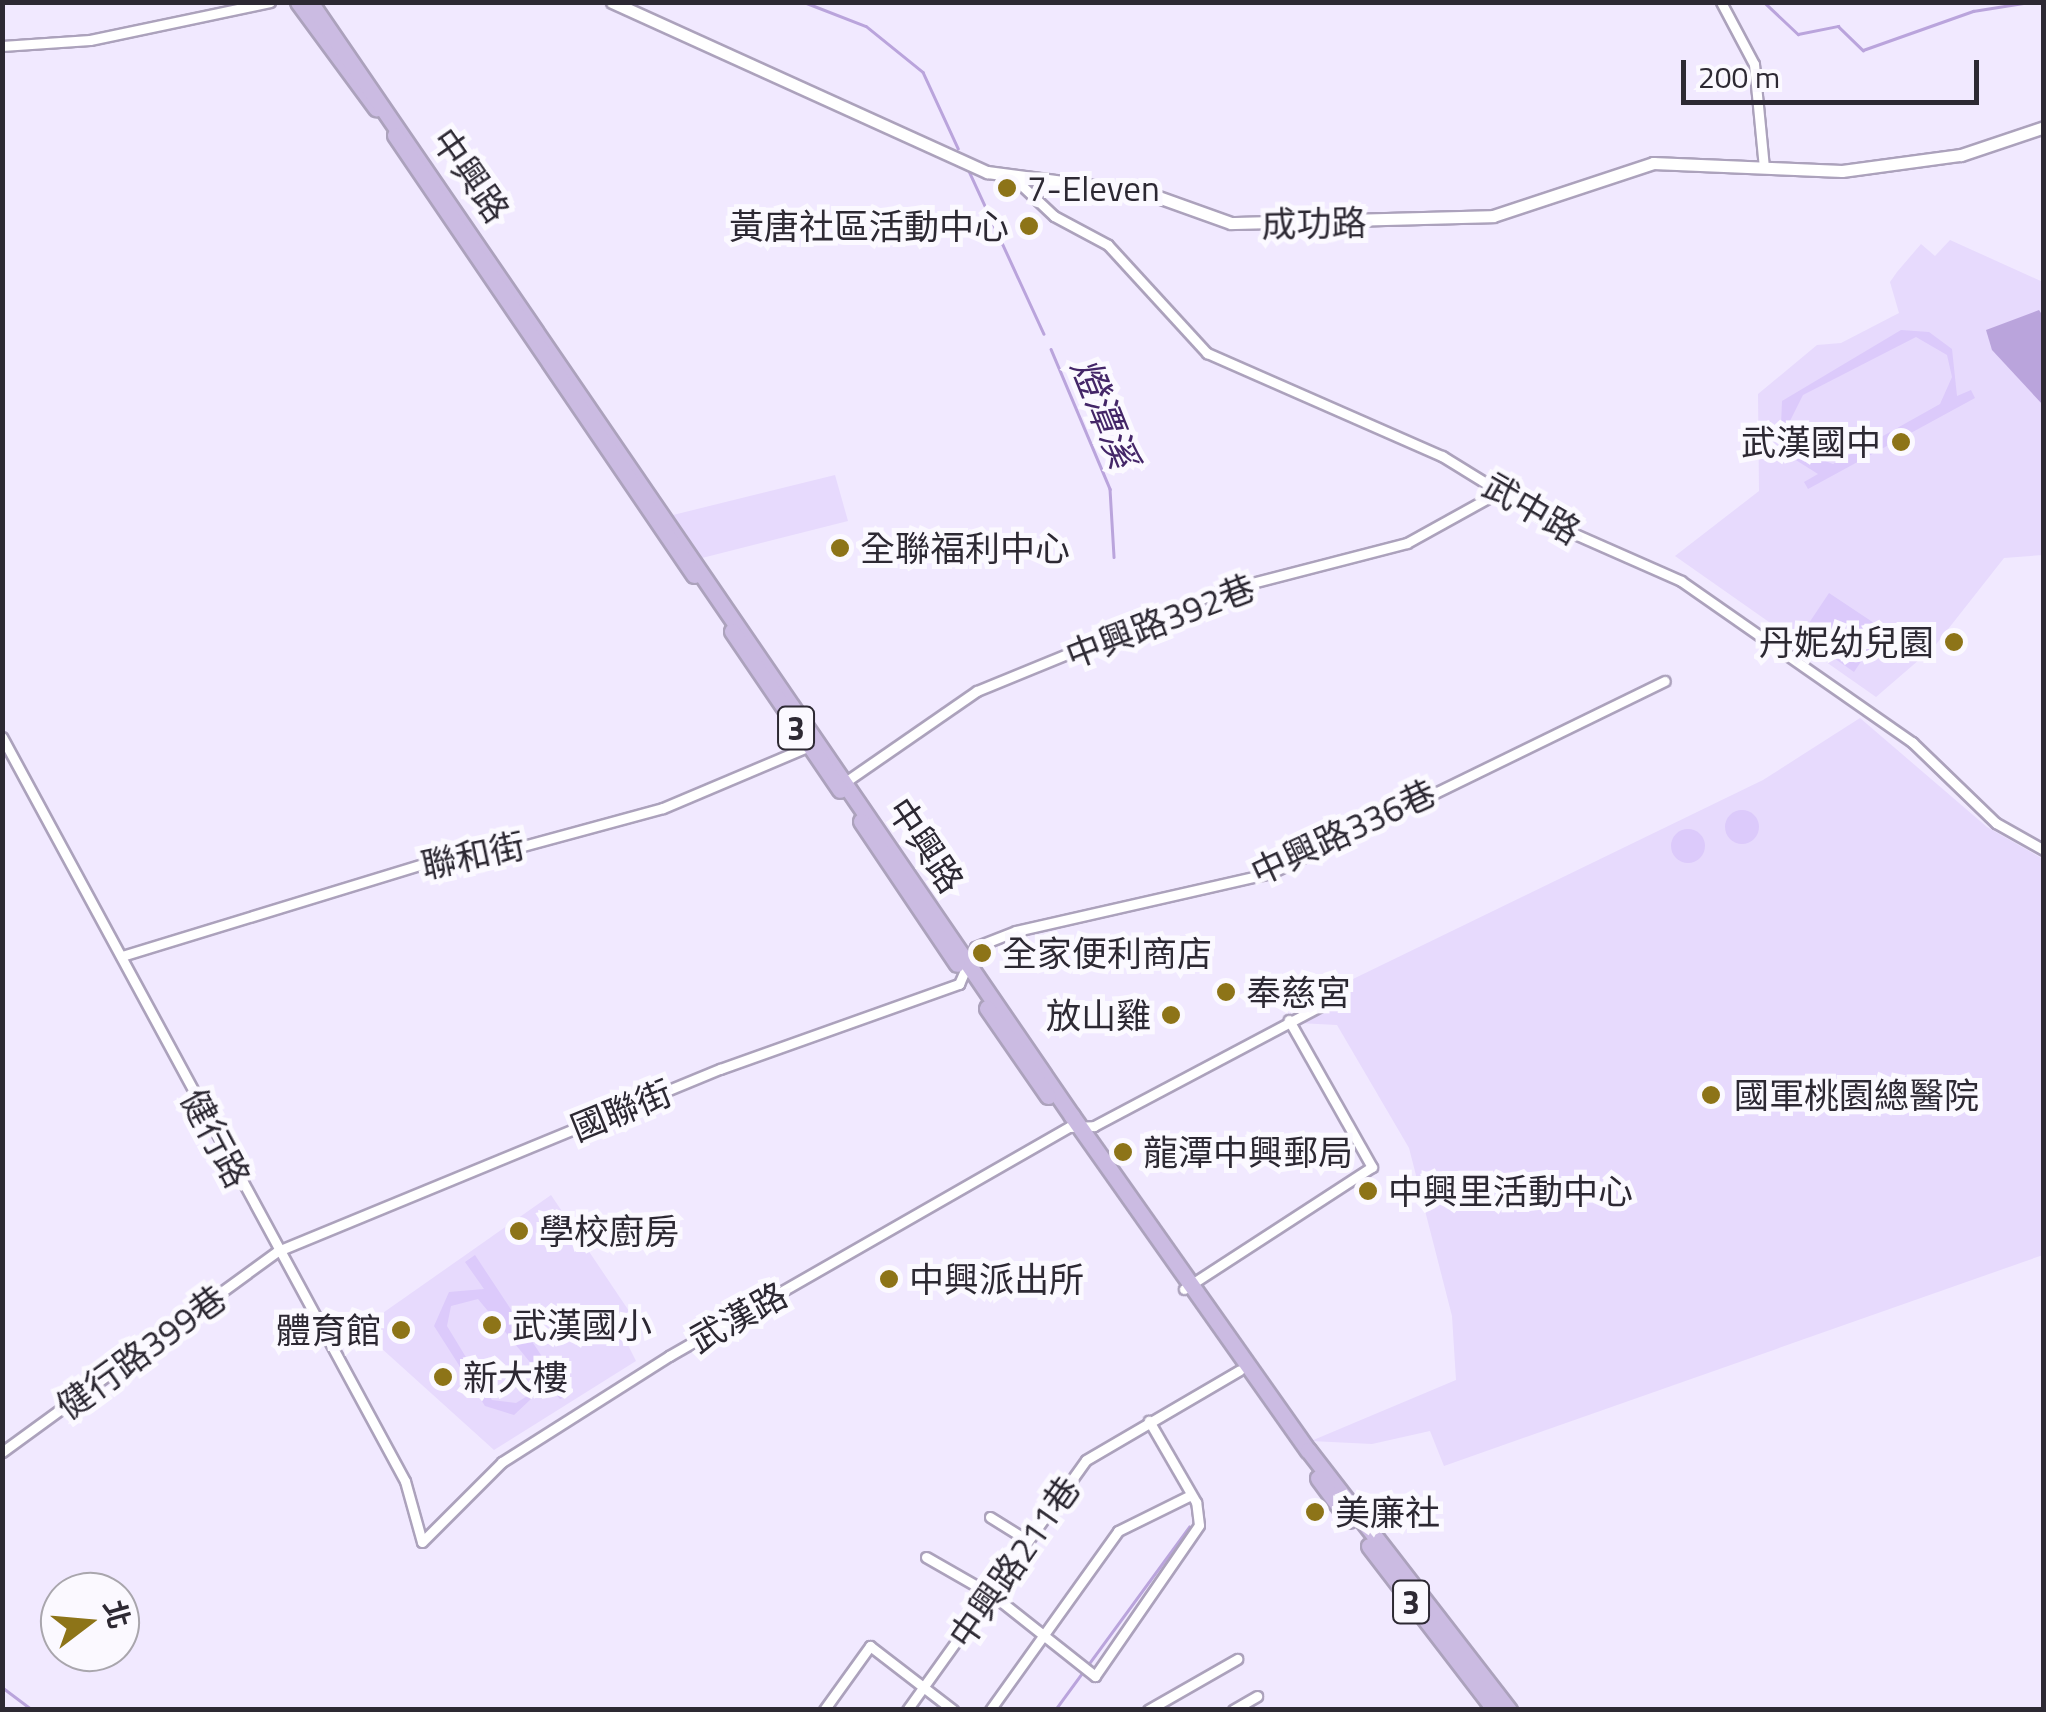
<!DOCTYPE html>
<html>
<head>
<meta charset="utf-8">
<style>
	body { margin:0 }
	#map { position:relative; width:2046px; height:1712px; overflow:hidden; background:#f1e9ff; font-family:"Titillium Web","Noto Sans TC",sans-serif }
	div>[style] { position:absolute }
	.built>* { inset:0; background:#e7dafd }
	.green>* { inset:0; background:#dccafb }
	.round { border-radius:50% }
	.water>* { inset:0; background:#baa4dc }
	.stream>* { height:2.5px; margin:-1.25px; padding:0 1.25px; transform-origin:1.25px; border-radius:1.25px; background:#baa4dc }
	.roads { filter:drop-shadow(2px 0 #aca2bc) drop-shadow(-2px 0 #aca2bc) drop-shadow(0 2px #aca2bc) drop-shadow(0 -2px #aca2bc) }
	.minor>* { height:9px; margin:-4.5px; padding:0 4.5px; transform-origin:4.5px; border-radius:4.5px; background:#fff }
	.tertiary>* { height:11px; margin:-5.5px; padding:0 5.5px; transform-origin:5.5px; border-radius:5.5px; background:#fff }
	.primary>* { height:15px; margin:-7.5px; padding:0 7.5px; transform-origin:7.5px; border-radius:7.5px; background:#cbbbe2 }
	.dots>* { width:28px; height:28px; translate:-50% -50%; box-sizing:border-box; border:5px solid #fbf9ff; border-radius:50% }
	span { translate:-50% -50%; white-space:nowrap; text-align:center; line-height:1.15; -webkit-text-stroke:10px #fbf9ff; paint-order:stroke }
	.shield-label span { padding:2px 8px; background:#fbf9ff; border:2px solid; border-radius:8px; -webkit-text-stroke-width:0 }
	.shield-label { font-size:32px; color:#2d2933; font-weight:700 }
	.street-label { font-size:35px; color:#2d2933 }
	.poi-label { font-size:35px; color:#2d2933 }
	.left { translate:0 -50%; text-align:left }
	.right { translate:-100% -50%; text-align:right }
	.water-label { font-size:38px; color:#442668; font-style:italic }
	.frame { position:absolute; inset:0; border:5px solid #2d2933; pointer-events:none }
	.north { position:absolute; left:40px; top:1572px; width:100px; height:100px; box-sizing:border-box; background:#fbf9ff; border:2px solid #a9a6ad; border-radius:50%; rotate:74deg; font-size:28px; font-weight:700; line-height:40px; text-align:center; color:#2d2933 }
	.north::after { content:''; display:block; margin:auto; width:35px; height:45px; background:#8d7418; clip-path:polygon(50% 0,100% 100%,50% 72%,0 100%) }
	.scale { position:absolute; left:1681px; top:60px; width:298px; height:45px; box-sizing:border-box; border:5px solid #2d2933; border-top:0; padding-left:12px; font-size:30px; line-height:35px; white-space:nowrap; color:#2d2933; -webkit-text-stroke:8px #fbf9ff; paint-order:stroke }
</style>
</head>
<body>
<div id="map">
	<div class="built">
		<div style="clip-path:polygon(1950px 240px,2043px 282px,2043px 555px,2004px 558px,1934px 647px,1876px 697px,1675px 556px,1759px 491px,1758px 394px,1817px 345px,1841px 343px,1899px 313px,1890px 282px,1897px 272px,1921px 244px,1935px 256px)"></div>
		<div style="clip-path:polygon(835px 475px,848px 521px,702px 558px,673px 515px)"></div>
		<div style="clip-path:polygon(1860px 718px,1987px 827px,2043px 859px,2043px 1255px,1444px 1466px,1430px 1431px,1372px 1444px,1311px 1441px,1456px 1380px,1452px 1316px,1409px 1148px,1337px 1025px,1299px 1023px,1322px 1014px,1318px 996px,1763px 780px)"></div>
		<div style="clip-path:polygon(551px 1195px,629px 1311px,616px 1321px,636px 1361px,494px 1450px,360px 1329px)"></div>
	</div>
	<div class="green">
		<div style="clip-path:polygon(evenodd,1901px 330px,1929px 332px,1952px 349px,1957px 396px,1971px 390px,1975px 398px,1808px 489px,1804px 482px,1818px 474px,1780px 450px,1782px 401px,1901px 330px,1916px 337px,1947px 355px,1952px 377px,1940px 404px,1833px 464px,1792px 448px,1786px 429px,1803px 395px,1916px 337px)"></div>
		<div style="clip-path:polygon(1829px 593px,1883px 629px,1854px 672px,1801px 635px)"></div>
		<div class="round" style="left:1725px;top:810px;width:34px;height:34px"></div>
		<div class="round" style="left:1671px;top:829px;width:34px;height:34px"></div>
		<div style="clip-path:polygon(evenodd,475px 1255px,568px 1396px,560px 1399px,547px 1384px,514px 1415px,485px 1406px,434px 1326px,449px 1292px,484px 1289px,465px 1262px,475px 1255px,478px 1299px,534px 1367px,529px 1395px,516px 1403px,492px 1400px,447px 1326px,451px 1306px,478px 1299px)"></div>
	</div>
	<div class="water">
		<div style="clip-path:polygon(2039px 310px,2043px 316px,2043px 405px,1992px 350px,1986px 330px)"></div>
	</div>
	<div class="stream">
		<div style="left:804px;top:2px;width:66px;rotate:21.2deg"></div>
		<div style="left:866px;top:26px;width:73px;rotate:38.9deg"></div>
		<div style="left:923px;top:72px;width:84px;rotate:65.3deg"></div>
		<div style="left:1764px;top:2px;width:47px;rotate:43.3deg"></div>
		<div style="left:1798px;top:34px;width:41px;rotate:-11.3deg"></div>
		<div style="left:1838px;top:26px;width:35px;rotate:44deg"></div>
		<div style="left:1863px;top:50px;width:117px;rotate:-19.5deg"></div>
		<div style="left:1973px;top:11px;width:57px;rotate:-9.1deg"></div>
		<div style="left:969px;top:171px;width:179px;rotate:65.3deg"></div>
		<div style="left:1051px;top:349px;width:152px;rotate:67.1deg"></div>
		<div style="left:1110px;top:489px;width:68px;rotate:86.6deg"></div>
		<div style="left:2px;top:1687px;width:39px;rotate:37deg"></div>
		<div style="left:1055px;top:1710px;width:227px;rotate:-53.8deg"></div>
	</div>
	<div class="roads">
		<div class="minor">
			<div style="left:1721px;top:2px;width:70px;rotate:62deg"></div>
			<div style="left:1754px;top:64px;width:104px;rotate:84.5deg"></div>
			<div style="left:2px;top:46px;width:88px;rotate:-3.9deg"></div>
			<div style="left:90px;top:40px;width:184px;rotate:-11.9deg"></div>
			<div style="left:1017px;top:181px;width:51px;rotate:43.4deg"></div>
			<div style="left:1054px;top:216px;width:61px;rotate:28.2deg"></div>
			<div style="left:1108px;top:245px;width:147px;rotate:47.5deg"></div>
			<div style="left:1207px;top:353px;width:257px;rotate:23.7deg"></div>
			<div style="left:1442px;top:456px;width:129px;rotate:31.7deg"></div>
			<div style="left:1552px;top:524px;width:141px;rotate:23.8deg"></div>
			<div style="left:1681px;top:581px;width:282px;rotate:34.9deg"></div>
			<div style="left:1912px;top:742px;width:117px;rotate:44deg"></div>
			<div style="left:1996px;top:823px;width:55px;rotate:29.4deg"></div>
			<div style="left:2px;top:737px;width:846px;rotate:61.56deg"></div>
			<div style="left:405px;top:1481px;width:63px;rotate:74.4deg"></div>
			<div style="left:422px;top:1542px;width:113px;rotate:-45deg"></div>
			<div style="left:502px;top:1462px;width:198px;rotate:-32.4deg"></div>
			<div style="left:669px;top:1356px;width:461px;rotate:-29.8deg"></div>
			<div style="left:1069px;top:1127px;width:25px;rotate:-2deg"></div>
			<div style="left:1094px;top:1126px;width:257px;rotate:-27.9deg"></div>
			<div style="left:841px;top:785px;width:165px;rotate:-34.7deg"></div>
			<div style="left:977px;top:691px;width:264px;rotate:-22.3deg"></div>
			<div style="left:1221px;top:591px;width:192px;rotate:-14.5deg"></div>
			<div style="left:1407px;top:543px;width:105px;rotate:-29deg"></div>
			<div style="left:122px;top:956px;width:365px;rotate:-17deg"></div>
			<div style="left:471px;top:849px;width:41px"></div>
			<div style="left:512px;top:849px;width:156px;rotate:-15.2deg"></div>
			<div style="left:663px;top:808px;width:162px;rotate:-22.9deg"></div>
			<div style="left:1184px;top:1289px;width:224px;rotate:-33deg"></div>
			<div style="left:1372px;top:1167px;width:169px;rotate:-119.5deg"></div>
			<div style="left:2px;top:1452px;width:341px;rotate:-36.1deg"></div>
			<div style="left:278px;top:1251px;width:478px;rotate:-22.4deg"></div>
			<div style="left:720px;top:1069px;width:254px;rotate:-19.6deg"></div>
			<div style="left:959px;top:984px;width:40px;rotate:-66.6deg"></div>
			<div style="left:975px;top:947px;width:44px;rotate:-21.3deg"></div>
			<div style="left:1016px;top:931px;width:262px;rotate:-12.8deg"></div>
			<div style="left:1271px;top:873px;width:438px;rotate:-26deg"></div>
			<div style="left:990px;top:1517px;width:44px;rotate:31.9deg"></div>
			<div style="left:926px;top:1557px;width:78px;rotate:29.8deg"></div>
			<div style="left:994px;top:1596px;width:129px;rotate:38.4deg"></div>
			<div style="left:1095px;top:1676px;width:183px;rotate:-55.4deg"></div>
			<div style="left:1199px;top:1525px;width:23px;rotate:-97deg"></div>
			<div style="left:1196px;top:1502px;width:94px;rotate:-120.1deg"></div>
			<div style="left:824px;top:1710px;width:79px;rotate:-54.3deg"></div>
			<div style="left:870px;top:1646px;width:105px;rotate:37.6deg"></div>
			<div style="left:907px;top:1710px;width:307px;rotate:-54.4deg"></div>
			<div style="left:1086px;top:1460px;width:178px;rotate:-30.3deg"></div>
			<div style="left:990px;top:1710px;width:220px;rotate:-54.4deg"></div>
			<div style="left:1118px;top:1531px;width:81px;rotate:-26.3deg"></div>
			<div style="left:1148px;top:1710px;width:103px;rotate:-29.8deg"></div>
			<div style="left:1233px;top:1710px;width:28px;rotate:-30deg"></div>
		</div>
		<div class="tertiary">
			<div style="left:612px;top:2px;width:412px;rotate:24.4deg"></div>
			<div style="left:987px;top:172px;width:161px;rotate:7.5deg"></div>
			<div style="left:1147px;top:193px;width:89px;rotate:19.7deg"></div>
			<div style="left:1231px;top:223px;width:262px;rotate:-1.5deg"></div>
			<div style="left:1493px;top:216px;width:169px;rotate:-18.3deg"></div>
			<div style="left:1653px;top:163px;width:189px;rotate:2.4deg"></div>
			<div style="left:1842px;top:171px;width:120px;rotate:-7.7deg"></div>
			<div style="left:1961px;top:155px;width:88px;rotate:-18.6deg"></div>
		</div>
		<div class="primary">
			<div style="left:298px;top:2px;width:132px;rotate:53.7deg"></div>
			<div style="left:310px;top:2px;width:1350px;rotate:55.63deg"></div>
			<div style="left:1072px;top:1116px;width:409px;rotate:54.8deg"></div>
			<div style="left:1308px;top:1450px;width:329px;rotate:52.3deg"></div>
			<div style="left:395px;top:135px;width:532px;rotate:55.8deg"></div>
			<div style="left:732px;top:631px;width:192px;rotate:55.8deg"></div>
			<div style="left:861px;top:821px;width:172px;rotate:56.1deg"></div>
			<div style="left:987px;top:1008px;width:107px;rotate:55.3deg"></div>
			<div style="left:1318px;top:1478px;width:52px;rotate:53.6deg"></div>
			<div style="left:1369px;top:1546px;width:207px;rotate:52.5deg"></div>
		</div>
	</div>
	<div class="dots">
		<div style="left:1007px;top:188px;background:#8d7418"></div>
		<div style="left:1029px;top:226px;background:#8d7418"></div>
		<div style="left:1901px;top:442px;background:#8d7418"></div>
		<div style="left:840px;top:548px;background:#8d7418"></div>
		<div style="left:1954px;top:642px;background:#8d7418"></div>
		<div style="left:982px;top:953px;background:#8d7418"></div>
		<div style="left:1226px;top:992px;background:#8d7418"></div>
		<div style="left:1171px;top:1015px;background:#8d7418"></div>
		<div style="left:1711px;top:1095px;background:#8d7418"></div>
		<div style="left:1123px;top:1152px;background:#8d7418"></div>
		<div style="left:1368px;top:1191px;background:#8d7418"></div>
		<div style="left:519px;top:1231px;background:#8d7418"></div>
		<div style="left:889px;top:1279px;background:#8d7418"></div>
		<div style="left:492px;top:1325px;background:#8d7418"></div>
		<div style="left:401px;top:1330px;background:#8d7418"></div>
		<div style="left:443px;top:1377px;background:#8d7418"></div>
		<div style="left:1315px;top:1512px;background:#8d7418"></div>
	</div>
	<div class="shield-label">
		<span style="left:796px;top:728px">3</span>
		<span style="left:1411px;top:1602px">3</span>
	</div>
	<div class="street-label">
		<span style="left:471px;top:175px;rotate:55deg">中興路</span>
		<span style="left:1314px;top:223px;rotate:-1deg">成功路</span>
		<span style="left:1532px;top:508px;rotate:30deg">武中路</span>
		<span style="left:1160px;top:621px;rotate:-21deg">中興路392巷</span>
		<span style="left:1343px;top:832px;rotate:-25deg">中興路336巷</span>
		<span style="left:926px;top:845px;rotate:56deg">中興路</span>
		<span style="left:473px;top:855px;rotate:-12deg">聯和街</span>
		<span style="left:621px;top:1110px;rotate:-22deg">國聯街</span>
		<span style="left:216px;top:1138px;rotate:62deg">健行路</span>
		<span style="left:738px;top:1317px;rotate:-29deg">武漢路</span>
		<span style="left:141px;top:1352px;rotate:-36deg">健行路399巷</span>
		<span style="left:1014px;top:1562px;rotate:-55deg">中興路211巷</span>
	</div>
	<div class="poi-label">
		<span class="left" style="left:1027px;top:188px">7-Eleven</span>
		<span class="right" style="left:1009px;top:226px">黃唐社區活動中心</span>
		<span class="right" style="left:1881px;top:442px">武漢國中</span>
		<span class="left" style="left:860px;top:548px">全聯福利中心</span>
		<span class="right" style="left:1934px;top:642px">丹妮幼兒園</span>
		<span class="left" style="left:1002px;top:953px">全家便利商店</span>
		<span class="left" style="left:1246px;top:992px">奉慈宮</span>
		<span class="right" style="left:1151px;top:1015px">放山雞</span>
		<span class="left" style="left:1734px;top:1095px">國軍桃園總醫院</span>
		<span class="left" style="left:1143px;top:1152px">龍潭中興郵局</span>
		<span class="left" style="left:1388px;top:1191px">中興里活動中心</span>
		<span class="left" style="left:539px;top:1231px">學校廚房</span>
		<span class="left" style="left:909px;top:1279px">中興派出所</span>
		<span class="left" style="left:512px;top:1325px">武漢國小</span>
		<span class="right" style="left:381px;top:1330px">體育館</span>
		<span class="left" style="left:463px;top:1377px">新大樓</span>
		<span class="left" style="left:1335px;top:1512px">美廉社</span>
	</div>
	<div class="water-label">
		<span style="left:1104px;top:413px;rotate:68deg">燈潭溪</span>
	</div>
	<div class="frame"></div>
	<div class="north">北</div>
	<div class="scale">200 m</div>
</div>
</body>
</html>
